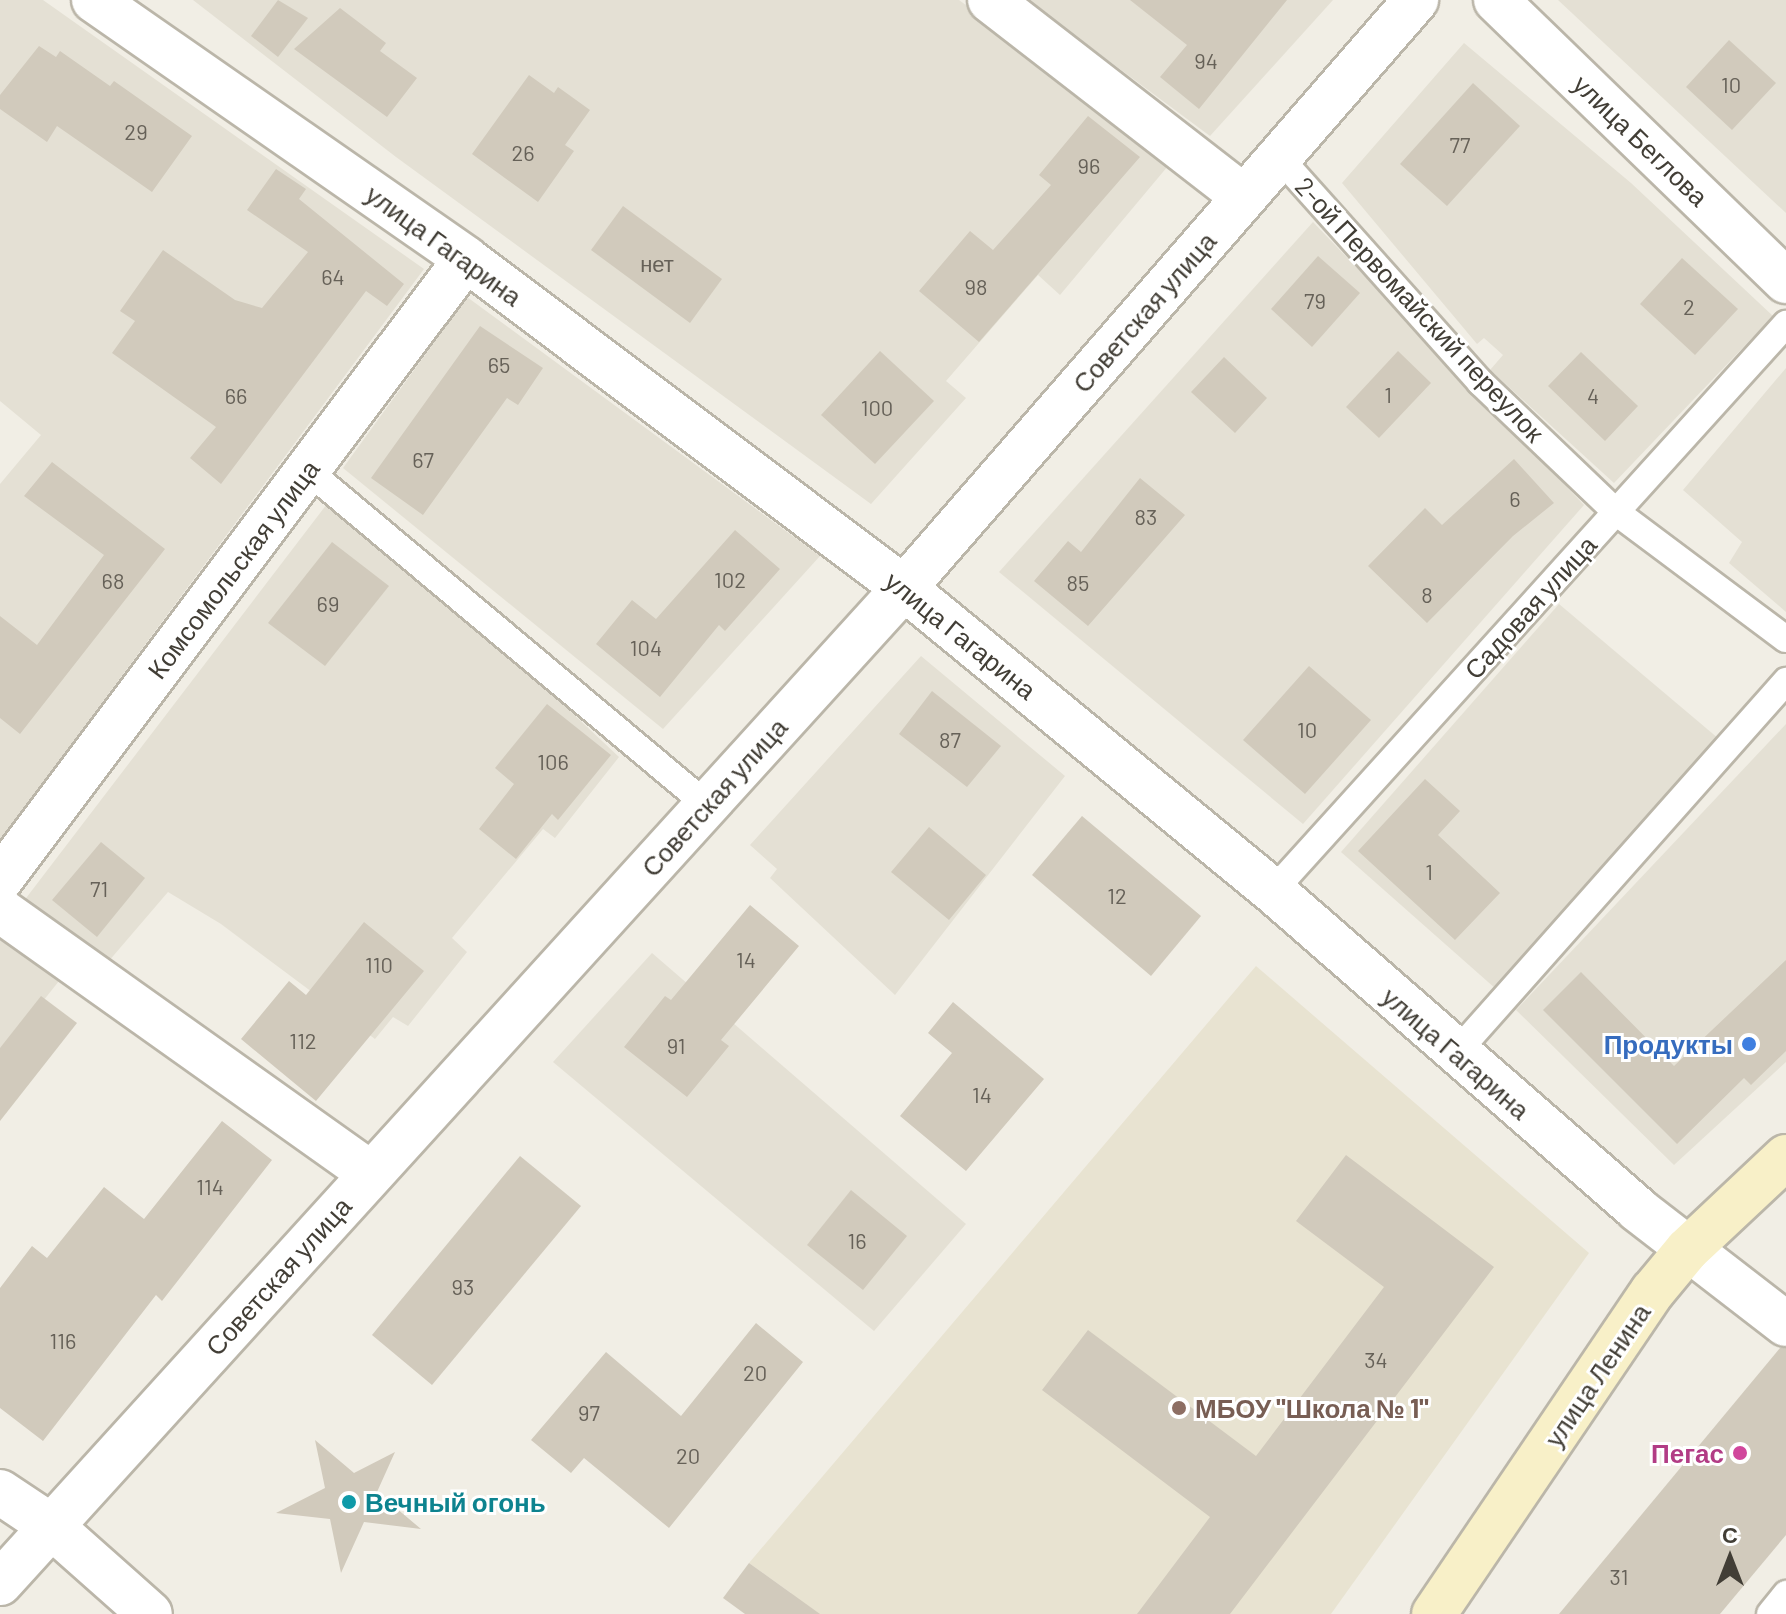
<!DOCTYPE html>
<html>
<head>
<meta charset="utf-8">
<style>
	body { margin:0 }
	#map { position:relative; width:1786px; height:1614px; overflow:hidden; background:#f1eee5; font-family:Barlow,sans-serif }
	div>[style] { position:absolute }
	.residential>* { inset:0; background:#e4e0d4 }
	.education>* { inset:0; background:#e8e3d1 }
	.building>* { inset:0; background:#d1cabc }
	.roads { filter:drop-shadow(2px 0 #bbb6a9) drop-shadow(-2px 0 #bbb6a9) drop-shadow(0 2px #bbb6a9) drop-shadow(0 -2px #bbb6a9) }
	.service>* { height:26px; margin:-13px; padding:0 13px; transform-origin:13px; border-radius:13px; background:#fff }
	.minor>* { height:44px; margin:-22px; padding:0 22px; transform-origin:22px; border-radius:22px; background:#fff }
	.tertiary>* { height:44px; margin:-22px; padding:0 22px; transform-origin:22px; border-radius:22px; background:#fff }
	.secondary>* { height:44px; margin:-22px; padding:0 22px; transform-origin:22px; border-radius:22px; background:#f8f0c8 }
	.dots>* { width:22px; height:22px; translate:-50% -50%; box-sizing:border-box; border:4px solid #fff; border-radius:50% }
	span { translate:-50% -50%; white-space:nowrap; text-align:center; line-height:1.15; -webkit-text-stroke:6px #fff; paint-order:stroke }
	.number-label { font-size:22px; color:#666158 }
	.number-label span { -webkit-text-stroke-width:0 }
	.street-label { font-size:26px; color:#423e36 }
	.shop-label { font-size:26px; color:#366cbe; font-weight:700 }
	.right { translate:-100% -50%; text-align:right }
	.education-label { font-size:26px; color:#785e54; font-weight:700 }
	.left { translate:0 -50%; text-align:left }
	.hotel-label { font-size:26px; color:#b23c85; font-weight:700 }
	.culture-label { font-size:26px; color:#0d838f; font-weight:700 }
	.north { position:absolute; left:1690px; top:1518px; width:80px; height:80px; -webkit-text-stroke:6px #fff; paint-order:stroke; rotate:0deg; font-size:22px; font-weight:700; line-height:32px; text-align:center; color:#423e36 }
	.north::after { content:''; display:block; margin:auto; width:28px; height:36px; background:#423e36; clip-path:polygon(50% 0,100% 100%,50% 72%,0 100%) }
</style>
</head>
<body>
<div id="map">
	<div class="residential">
		<div style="clip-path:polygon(0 0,43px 0,424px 269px,0 840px,0 484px,41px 435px,0 401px)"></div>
		<div style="clip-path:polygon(193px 0,959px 0,1173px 160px,1060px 295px,1038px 275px,946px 381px,966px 398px,871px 504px,396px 157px)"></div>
		<div style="clip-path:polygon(1027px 0,1333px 0,1210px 136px)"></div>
		<div style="clip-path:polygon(1558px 0,1786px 0,1786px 213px)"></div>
		<div style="clip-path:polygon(1464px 43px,1631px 183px,1773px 316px,1614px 483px,1490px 370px,1503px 355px,1484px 338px,1477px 344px,1342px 183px)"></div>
		<div style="clip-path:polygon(1313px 222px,1584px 505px,1303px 824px,999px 572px)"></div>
		<div style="clip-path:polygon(467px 297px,820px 556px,663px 729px,343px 468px)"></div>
		<div style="clip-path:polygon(1786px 368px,1786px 612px,1729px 563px,1742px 542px,1683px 490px)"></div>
		<div style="clip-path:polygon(330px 500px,464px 611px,619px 757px,555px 838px,543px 829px,452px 938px,467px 952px,408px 1026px,393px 1017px,375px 1039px,221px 924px,168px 892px,102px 969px,20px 906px)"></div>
		<div style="clip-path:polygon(1559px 604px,1719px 739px,1496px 989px,1341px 852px)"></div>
		<div style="clip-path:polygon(921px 656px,1065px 776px,895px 995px,770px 878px,777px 869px,750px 845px)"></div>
		<div style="clip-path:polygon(1786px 724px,1786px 1062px,1674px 1165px,1516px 1010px)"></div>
		<div style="clip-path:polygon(0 937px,59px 981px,0 1055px)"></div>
		<div style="clip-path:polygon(652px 953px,966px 1224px,874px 1331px,553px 1062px)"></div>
	</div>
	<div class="education">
		<div style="clip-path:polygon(1256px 966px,1589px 1253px,1331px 1614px,777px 1614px,791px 1593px,749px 1563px)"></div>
	</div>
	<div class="building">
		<div style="clip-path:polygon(278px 0,308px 18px,278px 57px,251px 36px)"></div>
		<div style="clip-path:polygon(1130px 0,1287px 0,1199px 109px,1160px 77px,1187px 45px)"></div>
		<div style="clip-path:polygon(340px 8px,386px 43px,380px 51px,417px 78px,387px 117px,294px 49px)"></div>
		<div style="clip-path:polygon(1729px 40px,1776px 83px,1732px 130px,1686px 87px)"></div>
		<div style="clip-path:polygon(39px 46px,56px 57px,60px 51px,110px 86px,114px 81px,192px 136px,152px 192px,57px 126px,47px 142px,0 109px,0 95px)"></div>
		<div style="clip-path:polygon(529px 75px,554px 93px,558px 87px,590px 110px,565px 145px,574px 151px,538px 202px,472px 154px)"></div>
		<div style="clip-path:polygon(1473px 83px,1520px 126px,1447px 206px,1400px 164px)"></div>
		<div style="clip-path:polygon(1088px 116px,1140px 157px,979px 342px,919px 291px,970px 231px,993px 250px,1051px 185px,1039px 175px)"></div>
		<div style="clip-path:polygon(276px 169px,306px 189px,299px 199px,404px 284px,387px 306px,366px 291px,221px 484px,190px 458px,216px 427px,112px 353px,135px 321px,120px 311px,163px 250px,235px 300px,262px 308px,308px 252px,247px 210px)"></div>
		<div style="clip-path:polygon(623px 206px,722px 279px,690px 323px,591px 250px)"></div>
		<div style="clip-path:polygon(1318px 256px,1360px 293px,1312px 347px,1271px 309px)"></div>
		<div style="clip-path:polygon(1682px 258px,1738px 309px,1695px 355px,1640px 304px)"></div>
		<div style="clip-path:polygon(480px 326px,543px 368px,518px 405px,507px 398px,423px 515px,371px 478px)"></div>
		<div style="clip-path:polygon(880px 351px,934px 401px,875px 464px,821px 415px)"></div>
		<div style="clip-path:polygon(1398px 351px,1431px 383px,1379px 438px,1346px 407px)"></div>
		<div style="clip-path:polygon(1581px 352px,1638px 406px,1605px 441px,1548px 386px)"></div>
		<div style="clip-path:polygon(1224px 357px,1267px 398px,1235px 433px,1191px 392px)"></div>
		<div style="clip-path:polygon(1514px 459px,1554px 503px,1513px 536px,1427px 623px,1368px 566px,1425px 508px,1442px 525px)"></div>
		<div style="clip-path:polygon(52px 462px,165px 549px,20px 734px,0 718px,0 616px,37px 645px,104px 555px,24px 496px)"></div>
		<div style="clip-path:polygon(1140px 478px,1185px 515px,1088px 626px,1034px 581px,1068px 541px,1081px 552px)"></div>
		<div style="clip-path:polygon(735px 530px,780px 569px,725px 631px,719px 625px,660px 697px,596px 644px,632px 600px,656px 619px)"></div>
		<div style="clip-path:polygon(332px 542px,389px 586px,325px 666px,268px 623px)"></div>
		<div style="clip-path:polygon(1309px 666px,1371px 720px,1305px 794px,1243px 740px)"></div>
		<div style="clip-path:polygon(932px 691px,1001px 746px,967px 787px,899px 734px)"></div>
		<div style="clip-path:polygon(547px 704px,611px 755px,558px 820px,552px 814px,516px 859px,479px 829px,514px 784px,495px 768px)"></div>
		<div style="clip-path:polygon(1425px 779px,1460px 811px,1438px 835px,1500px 893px,1455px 940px,1358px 851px)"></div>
		<div style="clip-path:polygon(1082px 816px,1201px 916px,1151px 976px,1032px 875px)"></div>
		<div style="clip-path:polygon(929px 827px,986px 875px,949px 920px,891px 872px)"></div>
		<div style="clip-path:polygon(101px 842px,145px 878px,97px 937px,52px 900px)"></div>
		<div style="clip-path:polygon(750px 905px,799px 946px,721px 1040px,729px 1046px,687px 1097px,624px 1047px,665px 996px,671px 1000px)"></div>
		<div style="clip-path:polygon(364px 922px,424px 971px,316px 1101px,241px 1039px,289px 981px,306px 995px)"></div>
		<div style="clip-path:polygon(1786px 960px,1786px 1051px,1751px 1085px,1744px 1078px,1677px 1144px,1543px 1010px,1581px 972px,1674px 1066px)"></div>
		<div style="clip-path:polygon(41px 996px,77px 1023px,0 1121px,0 1048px)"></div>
		<div style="clip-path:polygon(953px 1002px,1044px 1079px,966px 1171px,900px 1116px,952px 1053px,928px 1033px)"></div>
		<div style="clip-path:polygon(222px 1121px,272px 1160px,162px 1301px,156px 1295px,43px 1441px,0 1408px,0 1288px,32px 1246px,47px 1258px,104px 1187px,144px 1219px)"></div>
		<div style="clip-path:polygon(1346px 1155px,1494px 1267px,1230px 1614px,1137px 1614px,1210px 1517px,1042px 1390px,1088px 1330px,1256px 1456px,1384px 1287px,1296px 1221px)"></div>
		<div style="clip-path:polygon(520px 1156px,581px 1206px,432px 1385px,372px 1335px)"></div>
		<div style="clip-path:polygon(851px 1190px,907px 1236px,863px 1290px,807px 1245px)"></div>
		<div style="clip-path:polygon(756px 1323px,803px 1362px,669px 1528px,584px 1458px,571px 1473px,531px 1440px,606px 1352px,681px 1416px)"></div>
		<div style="clip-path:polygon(1780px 1348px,1786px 1348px,1786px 1535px,1720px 1614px,1559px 1614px)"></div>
		<div style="clip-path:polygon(315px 1440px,354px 1473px,395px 1452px,377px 1492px,421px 1529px,364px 1522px,341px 1573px,330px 1519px,276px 1513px,325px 1488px)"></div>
		<div style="clip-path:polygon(749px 1563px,820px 1614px,745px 1614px,723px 1598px)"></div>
	</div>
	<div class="roads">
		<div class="service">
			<div style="left:1279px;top:157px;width:302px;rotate:48.2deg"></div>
			<div style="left:1480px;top:382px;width:188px;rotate:43.7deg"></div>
			<div style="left:1616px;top:512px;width:212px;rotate:36.8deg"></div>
			<div style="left:307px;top:470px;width:522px;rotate:39.95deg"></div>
			<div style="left:1273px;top:891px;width:765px;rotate:-47.86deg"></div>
			<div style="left:1455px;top:1054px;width:499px;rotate:-48.4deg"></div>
			<div style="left:1770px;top:1614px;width:26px;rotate:-51deg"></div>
		</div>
		<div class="minor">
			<div style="left:94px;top:0;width:453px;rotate:34.8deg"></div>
			<div style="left:466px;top:259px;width:548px;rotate:36.91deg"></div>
			<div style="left:990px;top:0;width:321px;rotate:37.8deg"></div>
			<div style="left:1496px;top:0;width:404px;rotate:44.1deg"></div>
			<div style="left:0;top:880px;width:776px;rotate:-53.12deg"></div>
			<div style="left:0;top:910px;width:455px;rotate:35.4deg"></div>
		</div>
		<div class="tertiary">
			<div style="left:904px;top:588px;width:477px;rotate:39.4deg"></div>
			<div style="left:1273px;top:891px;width:483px;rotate:41.1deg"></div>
			<div style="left:1637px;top:1209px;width:188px;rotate:37.7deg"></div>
			<div style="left:0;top:1492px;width:61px;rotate:33.7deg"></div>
			<div style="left:51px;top:1526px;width:132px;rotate:41.6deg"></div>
			<div style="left:0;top:1583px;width:1344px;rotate:-47.74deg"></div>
			<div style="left:904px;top:588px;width:780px;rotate:-48.95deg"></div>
		</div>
		<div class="secondary">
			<div style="left:1434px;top:1614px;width:390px;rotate:-55.9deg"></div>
			<div style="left:1653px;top:1291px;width:53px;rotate:-50.3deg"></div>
			<div style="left:1687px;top:1250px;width:136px;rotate:-43.2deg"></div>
		</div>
	</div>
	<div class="dots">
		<div style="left:1749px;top:1044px;background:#3f7fe0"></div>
		<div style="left:1179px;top:1408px;background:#8d6e63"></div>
		<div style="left:1740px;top:1453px;background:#d1479c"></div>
		<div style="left:349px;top:1502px;background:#0f9aa8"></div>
	</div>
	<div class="number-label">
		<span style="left:1206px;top:61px">94</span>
		<span style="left:1731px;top:85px">10</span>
		<span style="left:136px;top:132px">29</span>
		<span style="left:1460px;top:145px">77</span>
		<span style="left:523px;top:153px">26</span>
		<span style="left:1089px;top:166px">96</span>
		<span style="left:657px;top:264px">нет</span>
		<span style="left:333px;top:277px">64</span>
		<span style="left:976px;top:287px">98</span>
		<span style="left:1315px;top:301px">79</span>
		<span style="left:1689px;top:307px">2</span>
		<span style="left:499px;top:365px">65</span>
		<span style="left:1388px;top:395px">1</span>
		<span style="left:236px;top:396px">66</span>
		<span style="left:1593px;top:396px">4</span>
		<span style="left:877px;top:408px">100</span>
		<span style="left:423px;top:460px">67</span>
		<span style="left:1515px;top:499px">6</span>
		<span style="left:1146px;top:517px">83</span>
		<span style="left:730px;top:580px">102</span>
		<span style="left:113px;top:581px">68</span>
		<span style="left:1078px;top:583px">85</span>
		<span style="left:1427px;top:595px">8</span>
		<span style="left:328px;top:604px">69</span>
		<span style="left:646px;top:648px">104</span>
		<span style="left:1307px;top:730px">10</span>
		<span style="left:950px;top:740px">87</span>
		<span style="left:553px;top:762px">106</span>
		<span style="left:1429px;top:872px">1</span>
		<span style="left:99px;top:889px">71</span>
		<span style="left:1117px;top:896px">12</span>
		<span style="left:746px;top:960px">14</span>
		<span style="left:379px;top:965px">110</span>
		<span style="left:303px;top:1041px">112</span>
		<span style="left:676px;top:1046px">91</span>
		<span style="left:982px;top:1095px">14</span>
		<span style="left:210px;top:1187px">114</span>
		<span style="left:857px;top:1241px">16</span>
		<span style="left:463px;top:1287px">93</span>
		<span style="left:63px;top:1341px">116</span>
		<span style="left:1376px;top:1360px">34</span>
		<span style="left:755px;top:1373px">20</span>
		<span style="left:589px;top:1413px">97</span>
		<span style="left:688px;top:1456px">20</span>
		<span style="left:1619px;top:1577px">31</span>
	</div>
	<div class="street-label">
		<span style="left:1641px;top:140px;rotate:44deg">улица Беглова</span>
		<span style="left:444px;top:245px;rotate:36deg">улица Гагарина</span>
		<span style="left:1420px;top:309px;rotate:47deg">2-ой Первомайский переулок</span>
		<span style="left:1144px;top:312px;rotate:-49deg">Советская улица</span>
		<span style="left:233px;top:569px;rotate:-53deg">Комсомольская улица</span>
		<span style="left:1530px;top:607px;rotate:-48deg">Садовая улица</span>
		<span style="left:961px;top:635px;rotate:39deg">улица Гагарина</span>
		<span style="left:714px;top:797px;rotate:-48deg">Советская улица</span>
		<span style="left:1456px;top:1053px;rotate:41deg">улица Гагарина</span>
		<span style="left:278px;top:1276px;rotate:-48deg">Советская улица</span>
		<span style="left:1597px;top:1375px;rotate:-56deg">улица Ленина</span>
	</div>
	<div class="shop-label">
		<span class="right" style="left:1733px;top:1044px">Продукты</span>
	</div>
	<div class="education-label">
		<span class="left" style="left:1195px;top:1408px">МБОУ "Школа № 1"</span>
	</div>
	<div class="hotel-label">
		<span class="right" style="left:1724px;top:1453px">Пегас</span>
	</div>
	<div class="culture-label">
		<span class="left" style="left:365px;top:1502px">Вечный огонь</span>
	</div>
	<div class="north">С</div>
</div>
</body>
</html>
